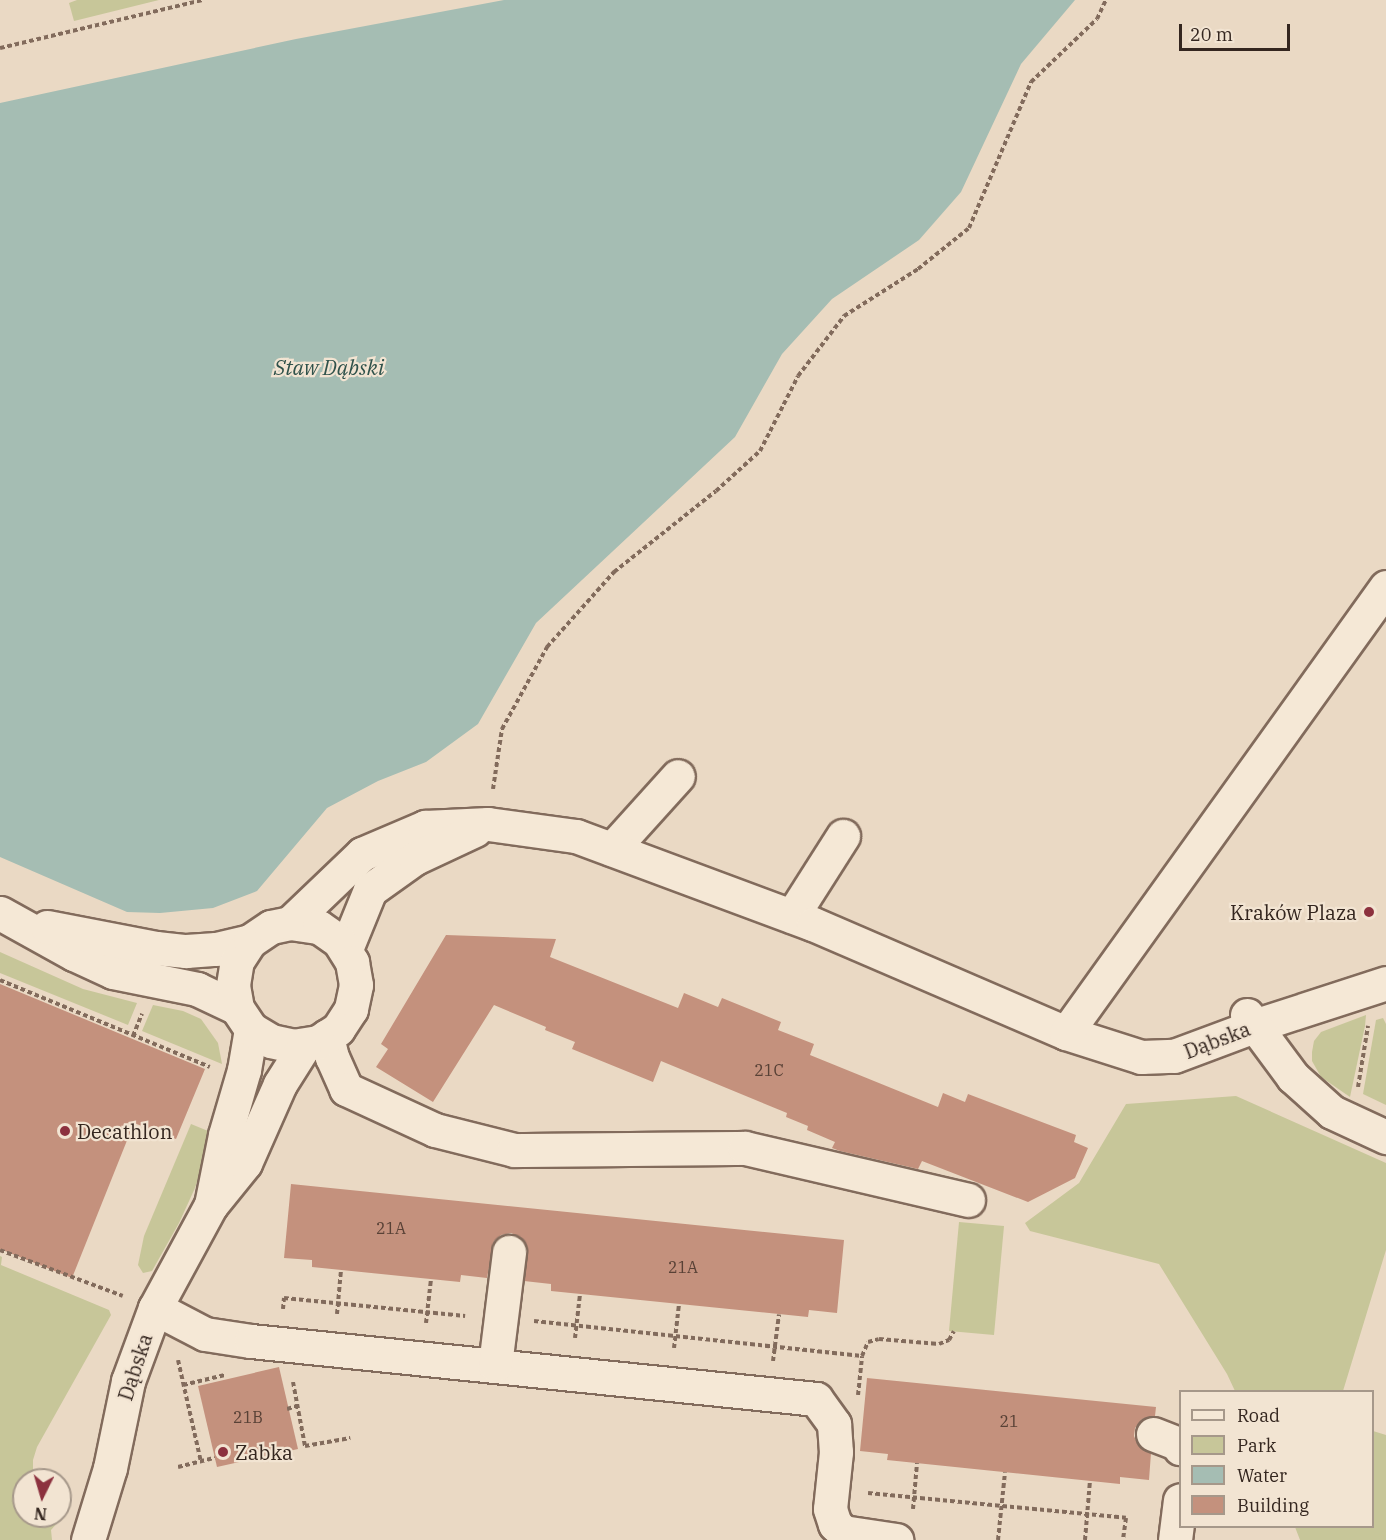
<!DOCTYPE html>
<html>
<head>
<meta charset="utf-8">
<style>
	body { margin:0 }
	#map { position:relative; width:1386px; height:1540px; overflow:hidden; background:#ead9c4; font-family:"IBM Plex Serif",serif }
	div>[style] { position:absolute }
	.green>* { inset:0; background:#c7c699 }
	.water>* { inset:0; background:#a5bdb3 }
	.building>* { inset:0; background:#c4917d }
	.path>* { height:4px; margin-top:-2px; transform-origin:0; background:repeating-linear-gradient(90deg,#826b5c 0 4.5px,transparent 0 7.5px) }
	.roads { filter:drop-shadow(2px 0 #826b5c) drop-shadow(-2px 0 #826b5c) drop-shadow(0 2px #826b5c) drop-shadow(0 -2px #826b5c) }
	.minor>* { height:33px; margin:-16.5px; padding:0 16.5px; transform-origin:16.5px; border-radius:16.5px; background:#f5e8d6 }
	.dots>* { width:16px; height:16px; translate:-50% -50%; box-sizing:border-box; border:3px solid #f2e4d2; border-radius:50% }
	span { translate:-50% -50%; white-space:nowrap; text-align:center; line-height:1.15; -webkit-text-stroke:4.5px #f2e4d2; paint-order:stroke }
	.number-label { font-size:16px; color:#584136 }
	.number-label span { -webkit-text-stroke-width:0 }
	.poi-label { font-size:20px; color:#34261f }
	.right { translate:-100% -50%; text-align:right }
	.left { translate:0 -50%; text-align:left }
	.street-label { font-size:20px; color:#34261f }
	.water-label { font-size:21px; color:#2f524b; font-style:italic }
	.legend { position:absolute; left:1179px; top:1390px; width:195px; height:138px; box-sizing:border-box; background:#f2e4d2; border:2px solid #a6988a; margin:0; padding:8px 10px; list-style:none; font-size:18px; color:#34261f }
	.legend li { display:flex; align-items:center; gap:12px; height:30px }
	.legend b { width:30px; border:2px solid #a6988a }
	.north { position:absolute; left:12px; top:1468px; width:60px; height:60px; box-sizing:border-box; background:#f2e4d2; border:2px solid #a6988a; border-radius:50%; rotate:185deg; font-size:16px; font-weight:700; line-height:24px; text-align:center; color:#34261f }
	.north::after { content:''; display:block; margin:auto; width:21px; height:27px; background:#8c313e; clip-path:polygon(50% 0,100% 100%,50% 72%,0 100%) }
	.scale { position:absolute; left:1179px; top:24px; width:111px; height:27px; box-sizing:border-box; border:3px solid #34261f; border-top:0; padding-left:8px; font-size:18px; line-height:21px; white-space:nowrap; color:#34261f; -webkit-text-stroke:4px #f2e4d2; paint-order:stroke }
</style>
</head>
<body>
<div id="map">
	<div class="green">
		<div style="clip-path:polygon(77px 0,159px 0,74px 21px,69px 3px)"></div>
		<div style="clip-path:polygon(0 952px,83px 989px,137px 1003px,128px 1025px,0 973px)"></div>
		<div style="clip-path:polygon(153px 1005px,183px 1011px,201px 1019px,218px 1043px,222px 1064px,142px 1031px)"></div>
		<div style="clip-path:polygon(1366px 1015px,1365px 1026px,1350px 1097px,1321px 1077px,1312px 1061px,1312px 1052px,1314px 1041px,1321px 1032px)"></div>
		<div style="clip-path:polygon(1383px 1018px,1386px 1024px,1386px 1105px,1363px 1094px,1376px 1020px)"></div>
		<div style="clip-path:polygon(1236px 1096px,1386px 1163px,1386px 1250px,1343px 1391px,1235px 1391px,1227px 1374px,1159px 1264px,1030px 1231px,1025px 1223px,1079px 1183px,1126px 1104px)"></div>
		<div style="clip-path:polygon(191px 1124px,213px 1133px,195px 1188px,179px 1223px,152px 1271px,143px 1273px,138px 1265px,144px 1236px)"></div>
		<div style="clip-path:polygon(959px 1222px,1004px 1226px,994px 1335px,949px 1331px)"></div>
		<div style="clip-path:polygon(0 1256px,2px 1257px,1px 1265px,109px 1310px,111px 1315px,37px 1447px,33px 1460px,33px 1480px,24px 1480px,24px 1516px,50px 1516px,58px 1522px,51px 1530px,52px 1540px,0 1540px)"></div>
		<div style="clip-path:polygon(1373px 1431px,1386px 1435px,1386px 1540px,1300px 1540px,1295px 1527px,1372px 1526px)"></div>
	</div>
	<div class="water">
		<div style="clip-path:polygon(504px 0,1075px 0,1021px 64px,961px 192px,919px 240px,832px 299px,782px 354px,735px 437px,536px 623px,478px 724px,426px 762px,378px 781px,327px 808px,257px 891px,213px 908px,160px 913px,127px 912px,0 857px,0 103px,296px 39px)"></div>
	</div>
	<div class="building">
		<div style="clip-path:polygon(446px 935px,556px 939px,550px 957px,678px 1008px,684px 993px,718px 1007px,722px 998px,781px 1022px,778px 1030px,814px 1044px,810px 1055px,938px 1107px,943px 1093px,965px 1102px,968px 1094px,1076px 1135px,1074px 1142px,1088px 1148px,1075px 1178px,1028px 1202px,922px 1161px,918px 1169px,840px 1151px,832px 1148px,835px 1142px,807px 1130px,808px 1126px,786px 1117px,787px 1113px,661px 1061px,653px 1082px,572px 1049px,575px 1042px,545px 1030px,546px 1027px,494px 1005px,433px 1102px,376px 1067px,388px 1049px,381px 1044px)"></div>
		<div style="clip-path:polygon(0 984px,205px 1069px,176px 1139px,134px 1123px,72px 1278px,0 1249px)"></div>
		<div style="clip-path:polygon(291px 1184px,844px 1240px,837px 1313px,809px 1310px,808px 1317px,551px 1291px,551px 1284px,524px 1281px,526px 1245px,520px 1237px,511px 1233px,501px 1235px,494px 1241px,487px 1278px,461px 1275px,460px 1282px,312px 1267px,312px 1260px,284px 1258px)"></div>
		<div style="clip-path:polygon(279px 1367px,298px 1449px,217px 1467px,198px 1386px)"></div>
		<div style="clip-path:polygon(867px 1378px,1156px 1407px,1155px 1416px,1142px 1419px,1135px 1428px,1134px 1436px,1138px 1445px,1151px 1453px,1149px 1480px,1120px 1477px,1120px 1484px,887px 1460px,888px 1454px,860px 1451px)"></div>
	</div>
	<div class="path">
		<div style="left:0;top:48px;width:209px;rotate:-13.3deg"></div>
		<div style="left:493px;top:789px;width:61px;rotate:-81.5deg"></div>
		<div style="left:502px;top:729px;width:94px;rotate:-61.2deg"></div>
		<div style="left:547px;top:647px;width:101px;rotate:-48.2deg"></div>
		<div style="left:614px;top:572px;width:130px;rotate:-38.5deg"></div>
		<div style="left:716px;top:491px;width:59px;rotate:-42.3deg"></div>
		<div style="left:760px;top:451px;width:84px;rotate:-63.1deg"></div>
		<div style="left:798px;top:376px;width:76px;rotate:-52.5deg"></div>
		<div style="left:844px;top:316px;width:88px;rotate:-32.4deg"></div>
		<div style="left:918px;top:269px;width:65px;rotate:-38.8deg"></div>
		<div style="left:969px;top:228px;width:159px;rotate:-67deg"></div>
		<div style="left:1031px;top:82px;width:91px;rotate:-43.7deg"></div>
		<div style="left:1097px;top:19px;width:21px;rotate:-65deg"></div>
		<div style="left:0;top:980px;width:227px;rotate:22.5deg"></div>
		<div style="left:133px;top:1036px;width:24px;rotate:-68deg"></div>
		<div style="left:1358px;top:1087px;width:62px;rotate:-80.7deg"></div>
		<div style="left:0;top:1250px;width:131px;rotate:20.5deg"></div>
		<div style="left:283px;top:1309px;width:11px;rotate:-85deg"></div>
		<div style="left:284px;top:1298px;width:182px;rotate:5.7deg"></div>
		<div style="left:337px;top:1314px;width:44px;rotate:-84.8deg"></div>
		<div style="left:534px;top:1321px;width:330px;rotate:6.1deg"></div>
		<div style="left:426px;top:1323px;width:44px;rotate:-83.5deg"></div>
		<div style="left:575px;top:1338px;width:44px;rotate:-83.5deg"></div>
		<div style="left:674px;top:1348px;width:44px;rotate:-83.5deg"></div>
		<div style="left:178px;top:1360px;width:105px;rotate:77.3deg"></div>
		<div style="left:773px;top:1361px;width:47px;rotate:-82.7deg"></div>
		<div style="left:293px;top:1382px;width:65px;rotate:79.4deg"></div>
		<div style="left:305px;top:1446px;width:46px;rotate:-10.1deg"></div>
		<div style="left:183px;top:1385px;width:43px;rotate:-13.4deg"></div>
		<div style="left:858px;top:1395px;width:39px;rotate:-84deg"></div>
		<div style="left:862px;top:1356px;width:15px;rotate:-67deg"></div>
		<div style="left:868px;top:1342px;width:11px;rotate:-15deg"></div>
		<div style="left:879px;top:1339px;width:60px;rotate:4.8deg"></div>
		<div style="left:939px;top:1344px;width:11px;rotate:-22deg"></div>
		<div style="left:949px;top:1340px;width:10px;rotate:-61deg"></div>
		<div style="left:287px;top:1409px;width:10px;rotate:-17deg"></div>
		<div style="left:178px;top:1467px;width:38px;rotate:-14deg"></div>
		<div style="left:868px;top:1493px;width:259px;rotate:5.5deg"></div>
		<div style="left:1126px;top:1518px;width:22px;rotate:98deg"></div>
		<div style="left:913px;top:1509px;width:46px;rotate:-85deg"></div>
		<div style="left:998px;top:1540px;width:68px;rotate:-84.1deg"></div>
		<div style="left:1085px;top:1540px;width:59px;rotate:-85.2deg"></div>
	</div>
	<div class="roads">
		<div class="minor">
			<div style="left:612px;top:849px;width:98px;rotate:-47.9deg"></div>
			<div style="left:0;top:913px;width:85px;rotate:29deg"></div>
			<div style="left:74px;top:954px;width:43px;rotate:24.8deg"></div>
			<div style="left:113px;top:972px;width:86px;rotate:11.4deg"></div>
			<div style="left:197px;top:989px;width:44px;rotate:25.4deg"></div>
			<div style="left:792px;top:916px;width:95px;rotate:-57.5deg"></div>
			<div style="left:290px;top:923px;width:100px;rotate:-43.8deg"></div>
			<div style="left:362px;top:854px;width:69px;rotate:-23.2deg"></div>
			<div style="left:425px;top:827px;width:63px;rotate:-2.7deg"></div>
			<div style="left:488px;top:824px;width:89px;rotate:7.8deg"></div>
			<div style="left:576px;top:836px;width:253px;rotate:20.4deg"></div>
			<div style="left:813px;top:924px;width:275px;rotate:23.3deg"></div>
			<div style="left:1066px;top:1033px;width:79px;rotate:17.7deg"></div>
			<div style="left:1141px;top:1057px;width:33px;rotate:-2deg"></div>
			<div style="left:1174px;top:1056px;width:89px;rotate:-20.5deg"></div>
			<div style="left:1257px;top:1025px;width:136px;rotate:-18deg"></div>
			<div style="left:47px;top:927px;width:111px;rotate:10.9deg"></div>
			<div style="left:156px;top:948px;width:30px;rotate:6deg"></div>
			<div style="left:186px;top:951px;width:30px;rotate:-4deg"></div>
			<div style="left:216px;top:949px;width:35px;rotate:-13deg"></div>
			<div style="left:346px;top:949px;width:64px;rotate:-67.9deg"></div>
			<div style="left:370px;top:890px;width:55px;rotate:-35.4deg"></div>
			<div style="left:415px;top:858px;width:66px;rotate:-25deg"></div>
			<div style="left:1247px;top:1015px;width:77px;rotate:53.4deg"></div>
			<div style="left:1293px;top:1077px;width:52px;rotate:41.9deg"></div>
			<div style="left:1332px;top:1112px;width:60px;rotate:24.8deg"></div>
			<div style="left:1066px;top:1033px;width:549px;rotate:-54.34deg"></div>
			<div style="left:327px;top:1036px;width:22px;rotate:77deg"></div>
			<div style="left:332px;top:1057px;width:35px;rotate:66deg"></div>
			<div style="left:346px;top:1089px;width:98px;rotate:24.7deg"></div>
			<div style="left:435px;top:1130px;width:81px;rotate:14.2deg"></div>
			<div style="left:514px;top:1150px;width:231px;rotate:-0.5deg"></div>
			<div style="left:745px;top:1148px;width:229px;rotate:13.1deg"></div>
			<div style="left:211px;top:1205px;width:71px;rotate:-78.7deg"></div>
			<div style="left:225px;top:1135px;width:68px;rotate:-73.7deg"></div>
			<div style="left:244px;top:1070px;width:42px;rotate:-80.3deg"></div>
			<div style="left:251px;top:1029px;width:25px;rotate:-124deg"></div>
			<div style="left:237px;top:1008px;width:23px;rotate:-100deg"></div>
			<div style="left:233px;top:985px;width:24px;rotate:-81deg"></div>
			<div style="left:237px;top:961px;width:24px;rotate:-57deg"></div>
			<div style="left:250px;top:941px;width:25px;rotate:-34deg"></div>
			<div style="left:271px;top:927px;width:19px;rotate:-12deg"></div>
			<div style="left:290px;top:923px;width:29px;rotate:8deg"></div>
			<div style="left:319px;top:927px;width:24px;rotate:35deg"></div>
			<div style="left:339px;top:941px;width:25px;rotate:58deg"></div>
			<div style="left:352px;top:962px;width:23px;rotate:80deg"></div>
			<div style="left:356px;top:985px;width:25px;rotate:102deg"></div>
			<div style="left:351px;top:1009px;width:24px;rotate:123deg"></div>
			<div style="left:338px;top:1029px;width:24px;rotate:147deg"></div>
			<div style="left:318px;top:1042px;width:24px;rotate:171deg"></div>
			<div style="left:294px;top:1046px;width:24px;rotate:-168deg"></div>
			<div style="left:271px;top:1041px;width:23px;rotate:-149deg"></div>
			<div style="left:155px;top:1308px;width:56px;rotate:27.5deg"></div>
			<div style="left:205px;top:1334px;width:47px;rotate:8.7deg"></div>
			<div style="left:251px;top:1341px;width:568px;rotate:5.86deg"></div>
			<div style="left:816px;top:1399px;width:31px;rotate:54deg"></div>
			<div style="left:834px;top:1424px;width:28px;rotate:86deg"></div>
			<div style="left:836px;top:1452px;width:57px;rotate:96deg"></div>
			<div style="left:830px;top:1509px;width:16px;rotate:72deg"></div>
			<div style="left:835px;top:1524px;width:11px;rotate:45deg"></div>
			<div style="left:843px;top:1532px;width:54px;rotate:8.6deg"></div>
			<div style="left:495px;top:1365px;width:114px;rotate:-82.9deg"></div>
			<div style="left:1153px;top:1434px;width:26px;rotate:21deg"></div>
			<div style="left:1177px;top:1443px;width:6px;rotate:59deg"></div>
			<div style="left:88px;top:1540px;width:75px;rotate:-73deg"></div>
			<div style="left:110px;top:1468px;width:89px;rotate:-78.3deg"></div>
			<div style="left:128px;top:1381px;width:78px;rotate:-69.7deg"></div>
			<div style="left:155px;top:1308px;width:117px;rotate:-61.5deg"></div>
			<div style="left:211px;top:1205px;width:54px;rotate:-51deg"></div>
			<div style="left:245px;top:1163px;width:86px;rotate:-66.1deg"></div>
			<div style="left:280px;top:1084px;width:45px;rotate:-57.7deg"></div>
			<div style="left:1175px;top:1540px;width:40px;rotate:-82.9deg"></div>
		</div>
	</div>
	<div class="dots">
		<div style="left:1369px;top:912px;background:#8c313e"></div>
		<div style="left:65px;top:1131px;background:#8c313e"></div>
		<div style="left:223px;top:1452px;background:#8c313e"></div>
	</div>
	<div class="number-label">
		<span style="left:769px;top:1070px">21C</span>
		<span style="left:391px;top:1228px">21A</span>
		<span style="left:683px;top:1267px">21A</span>
		<span style="left:248px;top:1417px">21B</span>
		<span style="left:1009px;top:1421px">21</span>
	</div>
	<div class="poi-label">
		<span class="right" style="left:1357px;top:912px">Kraków Plaza</span>
		<span class="left" style="left:77px;top:1131px">Decathlon</span>
		<span class="left" style="left:235px;top:1452px">Zabka</span>
	</div>
	<div class="street-label">
		<span style="left:1217px;top:1040px;rotate:-21deg">Dąbska</span>
		<span style="left:135px;top:1367px;rotate:-72deg">Dąbska</span>
	</div>
	<div class="water-label">
		<span style="left:329px;top:367px">Staw Dąbski</span>
	</div>
	<ul class="legend">
	<li><b style="height:8px;background:#f5e8d6"></b>Road</li>
	<li><b style="height:16px;background:#c7c699"></b>Park</li>
	<li><b style="height:16px;background:#a5bdb3"></b>Water</li>
	<li><b style="height:16px;background:#c4917d"></b>Building</li>
	</ul>
	<div class="north">N</div>
	<div class="scale">20 m</div>
</div>
</body>
</html>
